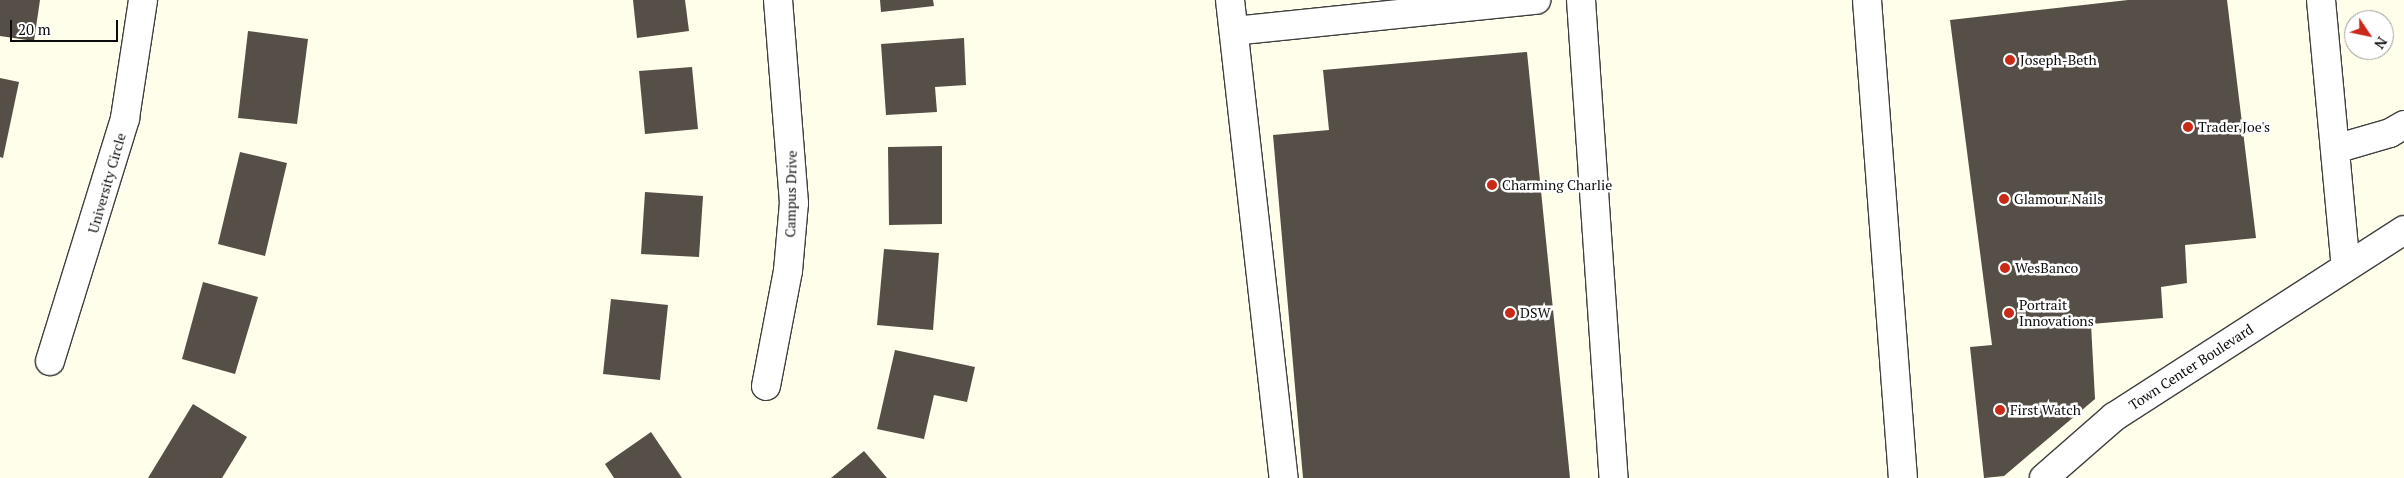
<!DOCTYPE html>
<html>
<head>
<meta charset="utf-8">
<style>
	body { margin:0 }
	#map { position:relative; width:2404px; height:478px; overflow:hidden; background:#fffeea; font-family:"PT Serif",serif }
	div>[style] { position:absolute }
	.building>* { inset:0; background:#554f47 }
	.roads { filter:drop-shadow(1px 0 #3f3f3f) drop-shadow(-1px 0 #3f3f3f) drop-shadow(0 1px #3f3f3f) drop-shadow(0 -1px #3f3f3f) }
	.minor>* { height:28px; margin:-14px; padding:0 14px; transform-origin:14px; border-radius:14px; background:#fff }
	.dots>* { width:14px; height:14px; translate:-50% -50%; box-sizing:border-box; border:2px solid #fff; border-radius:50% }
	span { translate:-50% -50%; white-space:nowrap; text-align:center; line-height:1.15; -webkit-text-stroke:5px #fff; paint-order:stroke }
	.poi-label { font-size:14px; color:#0c0c0c }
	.left { translate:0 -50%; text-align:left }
	.street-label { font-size:14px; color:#0c0c0c }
	.north { position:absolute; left:2344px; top:10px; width:50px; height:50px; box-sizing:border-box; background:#fff; border:1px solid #9e9e9e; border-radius:50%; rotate:124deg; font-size:14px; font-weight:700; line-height:20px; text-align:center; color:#0c0c0c }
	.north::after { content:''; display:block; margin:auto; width:18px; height:22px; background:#c82a17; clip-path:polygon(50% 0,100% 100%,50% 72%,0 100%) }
	.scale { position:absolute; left:10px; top:20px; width:108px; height:22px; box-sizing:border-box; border:2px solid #0c0c0c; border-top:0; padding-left:6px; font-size:15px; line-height:18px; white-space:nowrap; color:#0c0c0c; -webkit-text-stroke:4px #fff; paint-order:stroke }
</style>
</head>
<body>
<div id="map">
	<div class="building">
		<div style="clip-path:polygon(0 0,40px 0,34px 41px,0 36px)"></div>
		<div style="clip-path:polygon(633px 0,685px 0,689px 31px,637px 38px)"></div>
		<div style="clip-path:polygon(880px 0,933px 0,934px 6px,881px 12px)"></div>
		<div style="clip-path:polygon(2128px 0,2227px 0,2256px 238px,2185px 245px,2187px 283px,2161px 287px,2163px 318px,2091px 324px,2095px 399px,2004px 476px,1984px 478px,1970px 347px,1992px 345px,1950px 20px)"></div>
		<div style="clip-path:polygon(248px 31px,308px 39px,297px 124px,238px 118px)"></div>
		<div style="clip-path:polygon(964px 38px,966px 85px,935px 87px,937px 112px,886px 115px,881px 44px)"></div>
		<div style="clip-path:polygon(1527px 52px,1570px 478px,1303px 478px,1273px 135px,1329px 130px,1323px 70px)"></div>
		<div style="clip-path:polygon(692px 67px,698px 129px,645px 134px,639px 71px)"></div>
		<div style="clip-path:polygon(0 78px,19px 82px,3px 158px,0 157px)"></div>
		<div style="clip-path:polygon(942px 146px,942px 224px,889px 225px,888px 147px)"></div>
		<div style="clip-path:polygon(240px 152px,287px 163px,265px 256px,218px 244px)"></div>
		<div style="clip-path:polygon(645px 192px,703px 196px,699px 257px,641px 254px)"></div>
		<div style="clip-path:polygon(884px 249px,939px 253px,933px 330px,877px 325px)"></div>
		<div style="clip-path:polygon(203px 282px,258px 297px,235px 374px,182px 359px)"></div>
		<div style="clip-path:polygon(611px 299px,668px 305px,660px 380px,603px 374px)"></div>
		<div style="clip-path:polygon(895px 350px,975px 367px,967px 402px,934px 395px,924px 439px,877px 429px)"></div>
		<div style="clip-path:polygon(193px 404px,247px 437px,222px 478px,148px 478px)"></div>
		<div style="clip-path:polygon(651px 432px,682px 478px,614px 478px,605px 464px)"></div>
		<div style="clip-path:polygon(864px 451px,887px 478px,831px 478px)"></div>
	</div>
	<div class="roads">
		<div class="minor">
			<div style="left:1230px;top:0;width:481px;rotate:83.6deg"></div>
			<div style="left:1581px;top:0;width:479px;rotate:86.1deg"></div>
			<div style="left:1867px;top:0;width:479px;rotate:85.7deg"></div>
			<div style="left:2321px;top:0;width:268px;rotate:84.7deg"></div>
			<div style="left:1234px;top:31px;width:304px;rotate:-5.9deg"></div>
			<div style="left:2335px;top:149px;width:57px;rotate:-16.2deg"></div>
			<div style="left:2390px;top:133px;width:16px;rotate:-30deg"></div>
			<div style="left:50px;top:361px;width:254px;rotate:-72.8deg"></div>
			<div style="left:125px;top:118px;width:119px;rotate:-81.3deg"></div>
			<div style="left:766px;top:386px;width:117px;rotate:-79.2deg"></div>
			<div style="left:788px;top:271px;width:68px;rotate:-85deg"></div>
			<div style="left:794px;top:203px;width:204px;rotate:-94.5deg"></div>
			<div style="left:2044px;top:478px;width:93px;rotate:-41.1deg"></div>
			<div style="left:2114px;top:417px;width:345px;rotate:-32.8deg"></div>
		</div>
	</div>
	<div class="dots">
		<div style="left:2010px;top:60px;background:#c82a17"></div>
		<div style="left:2188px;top:127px;background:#c82a17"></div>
		<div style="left:1492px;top:185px;background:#c82a17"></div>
		<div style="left:2004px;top:199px;background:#c82a17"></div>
		<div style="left:2005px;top:268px;background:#c82a17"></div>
		<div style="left:1510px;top:313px;background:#c82a17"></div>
		<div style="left:2009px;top:313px;background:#c82a17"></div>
		<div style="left:2000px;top:410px;background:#c82a17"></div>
	</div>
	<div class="poi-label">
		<span class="left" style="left:2020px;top:60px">Joseph-Beth</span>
		<span class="left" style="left:2198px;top:127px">Trader Joe's</span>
		<span class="left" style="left:1502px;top:185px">Charming Charlie</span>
		<span class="left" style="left:2014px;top:199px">Glamour Nails</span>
		<span class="left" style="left:2015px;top:268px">WesBanco</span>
		<span class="left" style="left:2019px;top:313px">Portrait<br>Innovations</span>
		<span class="left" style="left:1520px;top:313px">DSW</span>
		<span class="left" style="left:2010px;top:410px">First Watch</span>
	</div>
	<div class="street-label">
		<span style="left:107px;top:183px;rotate:-74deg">University Circle</span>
		<span style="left:791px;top:194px;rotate:-89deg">Campus Drive</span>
		<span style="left:2191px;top:367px;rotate:-33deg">Town Center Boulevard</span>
	</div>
	<div class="north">N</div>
	<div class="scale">20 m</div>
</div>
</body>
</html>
